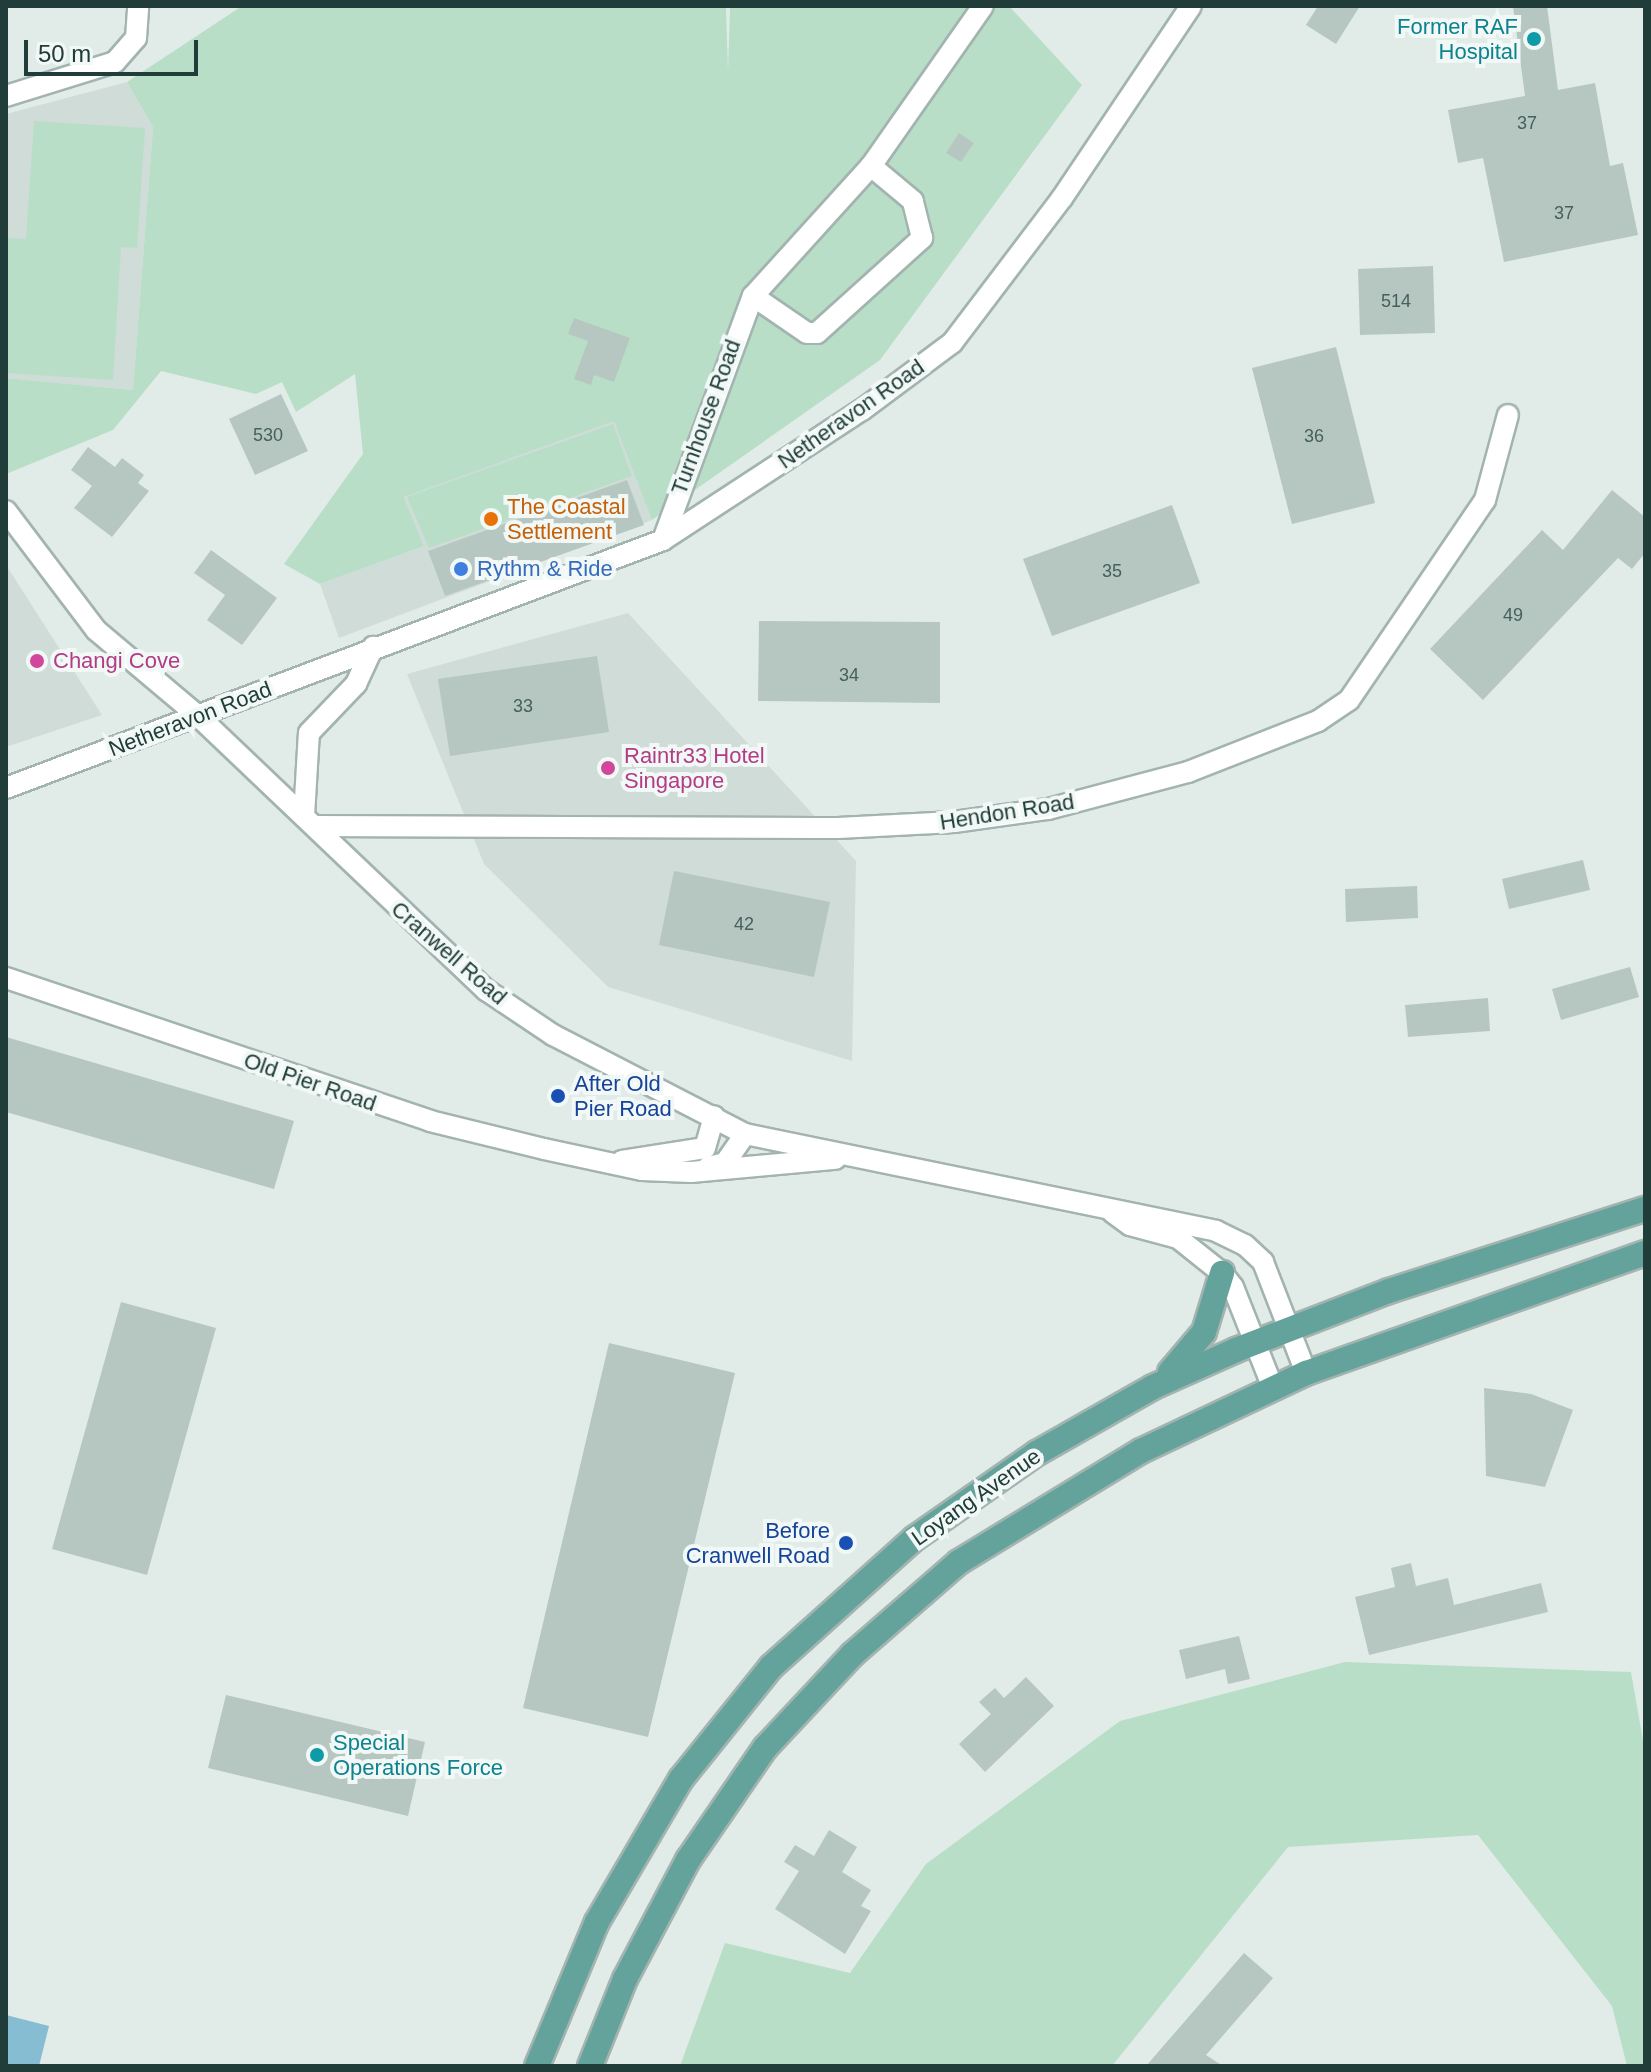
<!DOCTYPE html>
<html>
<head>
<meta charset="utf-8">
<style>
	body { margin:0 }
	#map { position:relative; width:1651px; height:2072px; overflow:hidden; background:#e1ece8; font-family:Arial,sans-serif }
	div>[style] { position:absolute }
	.built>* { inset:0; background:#cfdcd8 }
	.green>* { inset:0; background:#b9dec8 }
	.water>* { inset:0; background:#86bdd3 }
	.building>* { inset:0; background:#b6c7c2 }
	.roads { filter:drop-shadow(2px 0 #a3b4b0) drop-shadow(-2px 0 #a3b4b0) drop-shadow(0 2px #a3b4b0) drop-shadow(0 -2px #a3b4b0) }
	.street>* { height:20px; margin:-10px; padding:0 10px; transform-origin:10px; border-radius:10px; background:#fff }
	.primary>* { height:24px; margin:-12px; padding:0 12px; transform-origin:12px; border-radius:12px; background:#63a39b }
	.dots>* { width:22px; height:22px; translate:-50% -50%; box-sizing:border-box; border:4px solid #f1f8f6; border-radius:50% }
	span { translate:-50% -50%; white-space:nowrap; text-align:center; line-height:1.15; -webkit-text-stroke:8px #f1f8f6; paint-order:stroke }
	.number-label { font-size:18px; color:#46605b }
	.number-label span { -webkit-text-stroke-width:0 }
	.culture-label { font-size:22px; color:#0d838f }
	.right { translate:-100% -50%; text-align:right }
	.left { translate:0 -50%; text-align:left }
	.street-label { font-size:22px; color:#203d39 }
	.food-label { font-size:22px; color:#c56008 }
	.shop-label { font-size:22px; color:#366cbe }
	.hotel-label { font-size:22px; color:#b23c85 }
	.transit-label { font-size:22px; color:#164399 }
	.frame { position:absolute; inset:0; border:8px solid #203d39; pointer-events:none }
	.scale { position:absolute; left:24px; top:40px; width:174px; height:36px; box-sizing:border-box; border:4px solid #203d39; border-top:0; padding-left:10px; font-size:24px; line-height:28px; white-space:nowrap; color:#203d39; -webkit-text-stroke:6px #f1f8f6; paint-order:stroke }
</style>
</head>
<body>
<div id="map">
	<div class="built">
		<div style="clip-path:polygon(127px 82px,153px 127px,133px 390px,6px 378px,6px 114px)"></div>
		<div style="clip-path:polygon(615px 420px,652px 520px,339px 638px,320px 584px,424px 546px,404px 497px)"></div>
		<div style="clip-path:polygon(6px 565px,102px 715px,6px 747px)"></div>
		<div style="clip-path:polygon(628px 613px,856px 861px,852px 1061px,608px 987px,484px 864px,407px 674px)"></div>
	</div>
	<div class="green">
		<div style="clip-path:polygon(242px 6px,726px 6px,728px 71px,730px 6px,1009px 6px,1082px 85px,880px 360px,652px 520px,614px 421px,404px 497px,424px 546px,320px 584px,284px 564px,363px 454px,355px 374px,296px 412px,282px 382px,256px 394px,161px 371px,113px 430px,6px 474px,6px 378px,133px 390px,153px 127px,127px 82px)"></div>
		<div style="clip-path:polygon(34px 121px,145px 128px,137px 248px,121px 247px,113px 380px,6px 373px,6px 238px,26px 239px)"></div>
		<div style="clip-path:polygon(613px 424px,632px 476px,429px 548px,407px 497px)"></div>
		<div style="clip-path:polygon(1345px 1662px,1631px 1672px,1645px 1752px,1645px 2066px,1627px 2066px,1612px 2006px,1478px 1835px,1288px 1847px,1112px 2066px,680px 2066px,725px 1943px,850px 1973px,926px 1864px,1120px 1721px)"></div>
	</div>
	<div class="water">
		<div style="clip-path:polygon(6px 2015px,49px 2026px,39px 2066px,6px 2066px)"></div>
	</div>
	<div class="building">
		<div style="clip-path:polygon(1318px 6px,1360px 6px,1336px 44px,1306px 25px)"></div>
		<div style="clip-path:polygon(1513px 6px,1547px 6px,1558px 90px,1595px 83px,1610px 166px,1623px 163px,1638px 235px,1504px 262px,1483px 158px,1458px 163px,1448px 110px,1525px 96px)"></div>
		<div style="clip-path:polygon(959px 133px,974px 143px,961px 162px,946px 153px)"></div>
		<div style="clip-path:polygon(1433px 266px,1435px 333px,1360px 335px,1358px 269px)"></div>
		<div style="clip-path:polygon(574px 318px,630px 338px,614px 382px,594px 375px,591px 385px,574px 379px,588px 341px,568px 334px)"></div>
		<div style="clip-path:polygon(1336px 347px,1375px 503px,1292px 524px,1252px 368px)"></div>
		<div style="clip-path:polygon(281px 394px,308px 451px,255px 475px,229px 419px)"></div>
		<div style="clip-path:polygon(88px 447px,115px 467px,122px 458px,144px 475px,138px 483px,149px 491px,112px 537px,74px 508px,92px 486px,71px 470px)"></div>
		<div style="clip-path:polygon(627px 480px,644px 525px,445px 596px,428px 551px)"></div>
		<div style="clip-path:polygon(1612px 490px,1645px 517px,1645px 553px,1632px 569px,1618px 558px,1483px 700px,1430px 649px,1542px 530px,1563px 550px)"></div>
		<div style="clip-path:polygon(1172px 505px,1200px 583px,1052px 636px,1023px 559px)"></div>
		<div style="clip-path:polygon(211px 550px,277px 598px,242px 645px,207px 620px,225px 595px,194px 573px)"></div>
		<div style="clip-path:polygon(759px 621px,940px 622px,940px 703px,758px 701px)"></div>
		<div style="clip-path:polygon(597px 656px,609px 732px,450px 756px,438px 679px)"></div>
		<div style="clip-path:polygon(1583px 860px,1590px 890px,1509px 909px,1502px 879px)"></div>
		<div style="clip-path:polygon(674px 871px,830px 902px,814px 977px,659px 945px)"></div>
		<div style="clip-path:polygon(1417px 886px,1418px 918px,1346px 922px,1345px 889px)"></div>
		<div style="clip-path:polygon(1630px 967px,1639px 997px,1561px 1020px,1552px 989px)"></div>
		<div style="clip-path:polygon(1488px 998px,1490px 1031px,1408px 1037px,1405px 1005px)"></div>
		<div style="clip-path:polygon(6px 1037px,294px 1121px,274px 1189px,6px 1112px)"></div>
		<div style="clip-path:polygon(121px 1302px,216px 1328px,147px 1575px,52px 1549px)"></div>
		<div style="clip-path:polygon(609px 1343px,735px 1373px,648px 1737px,523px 1708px)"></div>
		<div style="clip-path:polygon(1484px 1388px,1531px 1394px,1573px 1410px,1545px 1487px,1486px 1476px)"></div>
		<div style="clip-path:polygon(1411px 1563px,1416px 1586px,1448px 1578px,1454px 1605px,1541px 1583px,1548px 1612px,1369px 1655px,1355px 1597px,1395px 1587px,1391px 1568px)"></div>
		<div style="clip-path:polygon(1239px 1636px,1250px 1679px,1228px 1684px,1225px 1669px,1186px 1679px,1179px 1650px)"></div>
		<div style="clip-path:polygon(1026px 1677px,1054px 1706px,985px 1772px,959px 1744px,991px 1714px,979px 1702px,995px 1688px,1004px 1698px)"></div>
		<div style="clip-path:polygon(226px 1695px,425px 1742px,408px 1816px,208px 1768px)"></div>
		<div style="clip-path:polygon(829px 1830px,857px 1847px,842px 1872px,871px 1890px,861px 1906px,871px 1911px,845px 1954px,775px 1909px,799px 1871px,784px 1862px,795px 1845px,814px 1856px)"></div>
		<div style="clip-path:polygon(1244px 1953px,1273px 1978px,1206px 2055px,1223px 2066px,1146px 2066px)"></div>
	</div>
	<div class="roads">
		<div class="street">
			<div style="left:6px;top:96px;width:114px;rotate:-17.3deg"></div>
			<div style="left:115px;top:62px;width:32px;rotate:-49deg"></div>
			<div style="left:136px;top:38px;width:32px;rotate:-86deg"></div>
			<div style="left:753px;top:296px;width:65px;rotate:34.4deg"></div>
			<div style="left:807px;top:333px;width:10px"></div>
			<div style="left:817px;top:333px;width:142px;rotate:-42.1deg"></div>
			<div style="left:922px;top:238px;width:38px;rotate:-104deg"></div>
			<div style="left:913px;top:201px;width:55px;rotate:-140.2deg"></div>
			<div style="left:6px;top:511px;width:149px;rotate:52.9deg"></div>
			<div style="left:96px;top:630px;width:133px;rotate:40.1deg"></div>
			<div style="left:198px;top:716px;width:398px;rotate:43.6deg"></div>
			<div style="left:486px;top:990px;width:81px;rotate:33.9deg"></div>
			<div style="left:553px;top:1035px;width:216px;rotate:27.3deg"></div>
			<div style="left:745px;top:1134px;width:481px;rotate:11.6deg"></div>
			<div style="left:1216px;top:1231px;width:32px;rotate:26deg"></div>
			<div style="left:1245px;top:1245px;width:25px;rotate:43deg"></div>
			<div style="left:1263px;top:1262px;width:119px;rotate:68.8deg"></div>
			<div style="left:663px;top:540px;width:260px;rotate:-69.8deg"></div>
			<div style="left:753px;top:296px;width:176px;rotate:-47.8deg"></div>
			<div style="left:871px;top:166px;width:195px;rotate:-55deg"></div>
			<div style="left:6px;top:788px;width:702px;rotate:-20.68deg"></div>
			<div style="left:663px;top:540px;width:238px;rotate:-33.2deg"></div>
			<div style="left:862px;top:410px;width:112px;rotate:-36.7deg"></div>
			<div style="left:952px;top:343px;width:182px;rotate:-52.8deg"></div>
			<div style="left:1062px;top:198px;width:231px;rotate:-56.1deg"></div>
			<div style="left:304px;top:816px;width:83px;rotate:-86.6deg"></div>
			<div style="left:309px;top:733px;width:68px;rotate:-46.2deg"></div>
			<div style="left:356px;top:684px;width:41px;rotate:-65.3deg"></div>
			<div style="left:315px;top:826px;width:523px;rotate:0.22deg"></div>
			<div style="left:838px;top:828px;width:116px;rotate:-3deg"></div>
			<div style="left:954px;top:822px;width:95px;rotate:-7.9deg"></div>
			<div style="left:1048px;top:809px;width:145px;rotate:-14.8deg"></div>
			<div style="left:1188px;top:772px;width:140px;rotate:-21.4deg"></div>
			<div style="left:1318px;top:721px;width:37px;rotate:-34deg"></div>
			<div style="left:1349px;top:700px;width:242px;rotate:-55.8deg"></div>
			<div style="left:1485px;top:500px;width:88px;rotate:-74.9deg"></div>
			<div style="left:6px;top:978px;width:447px;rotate:18.6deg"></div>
			<div style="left:430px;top:1121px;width:117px;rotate:13.8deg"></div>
			<div style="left:544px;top:1149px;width:100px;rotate:12.1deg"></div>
			<div style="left:642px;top:1170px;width:49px;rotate:2.3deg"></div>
			<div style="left:691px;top:1172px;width:145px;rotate:-5.2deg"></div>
			<div style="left:622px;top:1161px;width:84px;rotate:-8.9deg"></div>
			<div style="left:705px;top:1148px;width:33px;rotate:-74deg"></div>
			<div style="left:708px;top:1167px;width:17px;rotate:-13deg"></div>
			<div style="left:725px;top:1163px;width:35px;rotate:-55deg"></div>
			<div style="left:1112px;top:1212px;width:22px;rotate:36deg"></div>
			<div style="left:1130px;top:1225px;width:50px;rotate:15.2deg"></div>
			<div style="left:1178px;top:1238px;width:56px;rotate:38.5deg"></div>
			<div style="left:1222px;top:1273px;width:18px;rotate:52deg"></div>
			<div style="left:1233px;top:1287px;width:109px;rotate:68.4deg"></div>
		</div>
		<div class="primary">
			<div style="left:1170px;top:1372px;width:52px;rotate:-49.6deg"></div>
			<div style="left:1204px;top:1332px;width:62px;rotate:-73deg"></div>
			<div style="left:537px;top:2066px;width:156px;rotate:-67.4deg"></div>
			<div style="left:597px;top:1922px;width:166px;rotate:-59.6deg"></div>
			<div style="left:681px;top:1779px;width:144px;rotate:-51.2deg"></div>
			<div style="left:771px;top:1667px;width:193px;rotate:-41.9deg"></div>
			<div style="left:915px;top:1538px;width:149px;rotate:-34.9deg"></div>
			<div style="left:1037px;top:1453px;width:133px;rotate:-29.6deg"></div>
			<div style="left:1153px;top:1387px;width:91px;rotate:-24deg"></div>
			<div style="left:1236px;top:1350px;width:164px;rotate:-21.1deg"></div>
			<div style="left:1389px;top:1291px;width:269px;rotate:-17.8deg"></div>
			<div style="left:590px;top:2066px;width:94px;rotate:-68.1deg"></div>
			<div style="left:625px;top:1979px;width:135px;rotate:-62.1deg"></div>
			<div style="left:688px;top:1860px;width:136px;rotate:-55.5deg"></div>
			<div style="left:765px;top:1748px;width:129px;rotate:-46.9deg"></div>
			<div style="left:853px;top:1654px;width:140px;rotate:-41deg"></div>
			<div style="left:959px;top:1562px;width:213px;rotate:-31.4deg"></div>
			<div style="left:1141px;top:1451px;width:183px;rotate:-25.3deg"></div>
			<div style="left:1306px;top:1373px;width:360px;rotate:-19.5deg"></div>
		</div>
	</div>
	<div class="dots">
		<div style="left:1534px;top:39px;background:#0f9aa8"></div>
		<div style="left:491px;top:519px;background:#e8710a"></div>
		<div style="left:461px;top:569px;background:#3f7fe0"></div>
		<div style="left:37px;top:661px;background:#d1479c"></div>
		<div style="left:608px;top:768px;background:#d1479c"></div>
		<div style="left:558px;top:1096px;background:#1a4fb4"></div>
		<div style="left:846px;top:1543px;background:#1a4fb4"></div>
		<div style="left:317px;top:1755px;background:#0f9aa8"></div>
	</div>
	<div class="number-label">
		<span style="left:1527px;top:123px">37</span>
		<span style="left:1564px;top:213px">37</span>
		<span style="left:1396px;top:301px">514</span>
		<span style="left:268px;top:435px">530</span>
		<span style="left:1314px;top:436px">36</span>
		<span style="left:1112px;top:571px">35</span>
		<span style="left:1513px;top:615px">49</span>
		<span style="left:849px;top:675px">34</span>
		<span style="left:523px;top:706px">33</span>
		<span style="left:744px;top:924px">42</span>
	</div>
	<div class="culture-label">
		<span class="right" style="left:1518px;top:39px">Former RAF<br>Hospital</span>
		<span class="left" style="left:333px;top:1755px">Special<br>Operations Force</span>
	</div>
	<div class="street-label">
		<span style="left:851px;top:414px;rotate:-35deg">Netheravon Road</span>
		<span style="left:706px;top:417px;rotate:-70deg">Turnhouse Road</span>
		<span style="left:190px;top:719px;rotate:-21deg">Netheravon Road</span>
		<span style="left:1007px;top:812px;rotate:-9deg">Hendon Road</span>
		<span style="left:449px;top:953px;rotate:41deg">Cranwell Road</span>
		<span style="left:310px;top:1082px;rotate:19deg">Old Pier Road</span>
		<span style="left:976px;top:1497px;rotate:-35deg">Loyang Avenue</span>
	</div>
	<div class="food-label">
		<span class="left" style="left:507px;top:519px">The Coastal<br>Settlement</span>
	</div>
	<div class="shop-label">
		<span class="left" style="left:477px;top:569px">Rythm &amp; Ride</span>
	</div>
	<div class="hotel-label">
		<span class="left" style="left:53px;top:661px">Changi Cove</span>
		<span class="left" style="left:624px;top:768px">Raintr33 Hotel<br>Singapore</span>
	</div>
	<div class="transit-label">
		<span class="left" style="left:574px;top:1096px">After Old<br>Pier Road</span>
		<span class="right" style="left:830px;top:1543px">Before<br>Cranwell Road</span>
	</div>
	<div class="frame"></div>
	<div class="scale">50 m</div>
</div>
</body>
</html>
